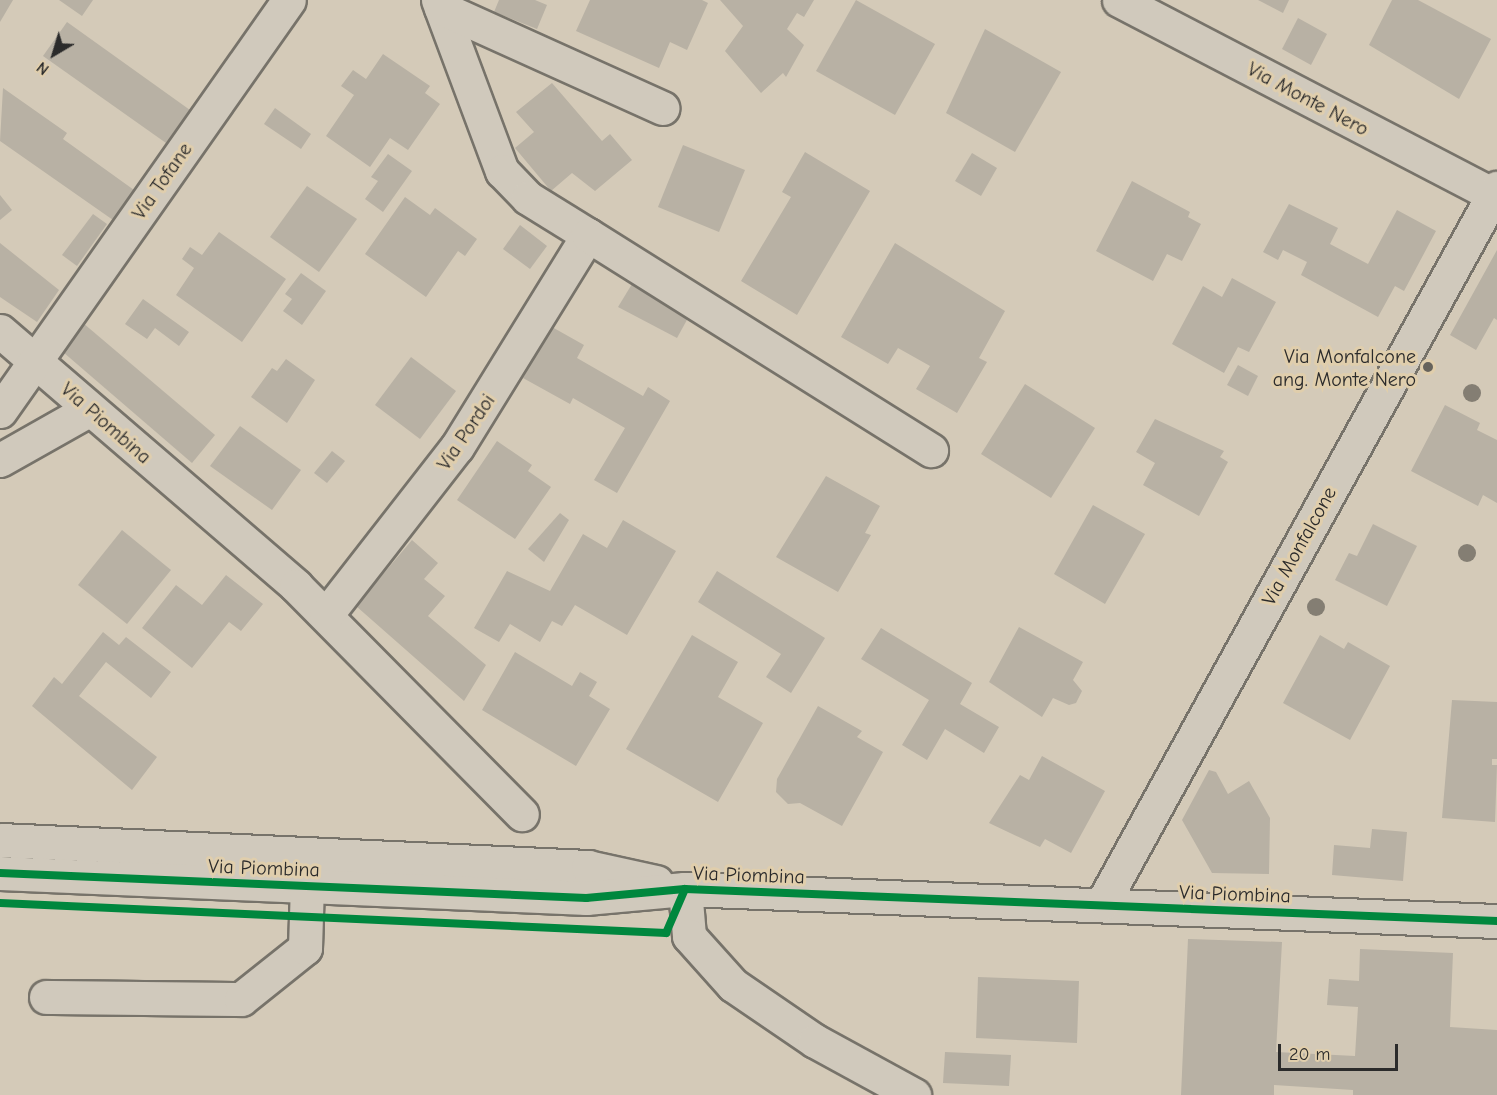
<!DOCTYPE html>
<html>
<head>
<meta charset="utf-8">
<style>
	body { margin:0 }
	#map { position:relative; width:1497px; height:1095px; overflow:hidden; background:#d4cab8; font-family:"Comic Neue",sans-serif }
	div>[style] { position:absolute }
	.building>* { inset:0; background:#b8b1a4 }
	.roads { filter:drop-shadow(2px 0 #77736a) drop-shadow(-2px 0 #77736a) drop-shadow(0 2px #77736a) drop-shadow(0 -2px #77736a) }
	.minor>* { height:33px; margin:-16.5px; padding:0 16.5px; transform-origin:16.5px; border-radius:16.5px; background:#d0c9bc }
	.cycleway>* { height:8px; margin:-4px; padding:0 4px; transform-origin:4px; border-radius:4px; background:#00873e }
	.trees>* { width:18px; height:18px; margin:-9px; border-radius:50%; background:#847e73 }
	.dots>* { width:16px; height:16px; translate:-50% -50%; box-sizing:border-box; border:3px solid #e0ceac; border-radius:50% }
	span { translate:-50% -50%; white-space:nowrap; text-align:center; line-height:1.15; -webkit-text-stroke:6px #e0ceac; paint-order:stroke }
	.street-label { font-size:20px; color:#2b2b2b }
	.poi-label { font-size:20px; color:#2b2b2b }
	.right { translate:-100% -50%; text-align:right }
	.north { position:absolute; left:24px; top:24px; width:60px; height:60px; -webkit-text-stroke:4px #e0ceac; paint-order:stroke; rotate:218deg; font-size:16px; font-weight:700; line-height:24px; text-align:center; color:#2b2b2b }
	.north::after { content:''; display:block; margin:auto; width:21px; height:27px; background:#2b2b2b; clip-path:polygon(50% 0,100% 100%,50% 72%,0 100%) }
	.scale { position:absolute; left:1278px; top:1044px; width:120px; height:27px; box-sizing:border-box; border:3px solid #2b2b2b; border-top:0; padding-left:8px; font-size:18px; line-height:21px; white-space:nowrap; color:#2b2b2b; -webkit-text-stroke:4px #e0ceac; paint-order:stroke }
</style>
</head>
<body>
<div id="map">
	<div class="building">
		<div style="clip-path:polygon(0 0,13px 0,0 22px)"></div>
		<div style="clip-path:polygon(59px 0,93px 0,82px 16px)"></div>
		<div style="clip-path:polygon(499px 0,535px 0,547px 5px,537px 29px,494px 12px)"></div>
		<div style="clip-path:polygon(590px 0,702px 0,708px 3px,687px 50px,670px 42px,659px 68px,576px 31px)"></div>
		<div style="clip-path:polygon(720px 0,814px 0,804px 17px,797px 13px,787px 29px,804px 45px,786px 77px,783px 73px,761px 93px,725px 51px,743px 26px)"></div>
		<div style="clip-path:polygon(856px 0,935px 44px,895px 115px,816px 71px)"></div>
		<div style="clip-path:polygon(1258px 0,1289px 0,1283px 13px)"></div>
		<div style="clip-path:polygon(1392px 0,1418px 0,1491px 39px,1459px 99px,1369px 45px)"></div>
		<div style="clip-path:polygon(1298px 18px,1327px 34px,1311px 65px,1282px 49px)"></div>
		<div style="clip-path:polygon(67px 22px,190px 110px,166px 143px,43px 56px)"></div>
		<div style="clip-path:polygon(985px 29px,1061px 72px,1015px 152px,946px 113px)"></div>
		<div style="clip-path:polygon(383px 54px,430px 86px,425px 93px,440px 104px,408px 150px,390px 138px,370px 167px,326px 136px,354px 95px,341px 86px,353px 70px,366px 79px)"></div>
		<div style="clip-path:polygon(552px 83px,602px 141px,610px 134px,632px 160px,595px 191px,572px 173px,551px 191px,515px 148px,534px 132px,516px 112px)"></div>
		<div style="clip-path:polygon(3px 88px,67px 133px,63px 139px,134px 190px,113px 220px,0 141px)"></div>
		<div style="clip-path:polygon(275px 108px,311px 134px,301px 149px,264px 124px)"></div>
		<div style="clip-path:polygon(683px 145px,745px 170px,719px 232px,658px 207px)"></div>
		<div style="clip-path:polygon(805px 152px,870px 191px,797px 315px,741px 281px,791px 197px,782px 192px)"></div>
		<div style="clip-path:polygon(972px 153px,997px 168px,981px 196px,955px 181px)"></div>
		<div style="clip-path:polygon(388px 154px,412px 171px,383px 212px,365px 199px,378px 181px,371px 177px)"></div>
		<div style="clip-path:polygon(1132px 181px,1190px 212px,1188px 217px,1201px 224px,1182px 261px,1167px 254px,1153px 281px,1096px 251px)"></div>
		<div style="clip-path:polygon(307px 186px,357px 219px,319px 272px,270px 237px)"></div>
		<div style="clip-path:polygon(0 195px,12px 210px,0 220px)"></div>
		<div style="clip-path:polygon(405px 197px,430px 215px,435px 208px,477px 239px,465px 256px,458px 251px,426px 297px,365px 254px)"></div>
		<div style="clip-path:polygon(1289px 204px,1338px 228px,1330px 244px,1368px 264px,1397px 210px,1436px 231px,1404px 291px,1395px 286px,1378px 317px,1301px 275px,1307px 262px,1283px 250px,1278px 260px,1263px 252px)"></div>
		<div style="clip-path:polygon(93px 214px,107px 224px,77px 266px,62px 255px)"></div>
		<div style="clip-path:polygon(520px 225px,547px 246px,530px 269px,503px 249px)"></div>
		<div style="clip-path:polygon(219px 232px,286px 279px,242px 342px,176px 295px,194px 268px,182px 259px,190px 247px,202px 255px)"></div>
		<div style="clip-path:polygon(0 243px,59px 290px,37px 322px,0 297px)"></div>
		<div style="clip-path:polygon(895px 243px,1005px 311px,979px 358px,987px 362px,957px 413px,916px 389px,930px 366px,898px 348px,888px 364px,841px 337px)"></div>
		<div style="clip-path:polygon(1497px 250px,1497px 320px,1494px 318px,1476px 350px,1450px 335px)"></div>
		<div style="clip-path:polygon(301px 273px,326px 291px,302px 325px,283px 311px,292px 299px,285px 294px)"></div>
		<div style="clip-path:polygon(1232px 278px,1276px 302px,1249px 352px,1238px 347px,1224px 373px,1172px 344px,1203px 286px,1222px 297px)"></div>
		<div style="clip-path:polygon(632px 284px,688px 318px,677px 338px,618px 307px)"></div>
		<div style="clip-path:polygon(143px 299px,189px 332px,179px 346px,155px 328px,147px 339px,125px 324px)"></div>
		<div style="clip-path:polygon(83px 323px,215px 435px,192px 463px,63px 352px)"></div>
		<div style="clip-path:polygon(552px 327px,584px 345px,577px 358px,643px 396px,648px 387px,670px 401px,617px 493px,594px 480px,625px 428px,573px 398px,570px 404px,523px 378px)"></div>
		<div style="clip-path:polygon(411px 357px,456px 391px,420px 439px,375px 405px)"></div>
		<div style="clip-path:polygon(286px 359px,315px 380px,287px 423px,251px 397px,272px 368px,277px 371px)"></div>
		<div style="clip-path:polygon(1238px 365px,1258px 376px,1248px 396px,1227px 385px)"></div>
		<div style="clip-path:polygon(1025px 384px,1095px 428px,1051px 498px,981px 454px)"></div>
		<div style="clip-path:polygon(1445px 405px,1480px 423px,1477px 430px,1497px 440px,1497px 503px,1483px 495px,1478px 506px,1411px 471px)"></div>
		<div style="clip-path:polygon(1155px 419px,1224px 451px,1220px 457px,1228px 462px,1199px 516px,1143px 485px,1155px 463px,1136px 452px)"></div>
		<div style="clip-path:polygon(240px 426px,301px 470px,272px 510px,210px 466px)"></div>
		<div style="clip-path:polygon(497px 441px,532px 465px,528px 471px,551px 487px,515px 539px,457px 500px)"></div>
		<div style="clip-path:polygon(332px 451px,345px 461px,327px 483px,314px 473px)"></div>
		<div style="clip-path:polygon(826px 476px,880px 506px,865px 533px,871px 535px,838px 592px,776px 557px)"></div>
		<div style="clip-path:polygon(1093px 505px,1145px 534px,1105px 604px,1054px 574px)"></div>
		<div style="clip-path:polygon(560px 513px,569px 520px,544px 562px,528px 549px)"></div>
		<div style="clip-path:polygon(623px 520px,676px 551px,627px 635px,575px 605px,562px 626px,552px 621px,540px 642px,510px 624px,499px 642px,474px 628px,507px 571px,550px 591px,583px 534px,607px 548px)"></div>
		<div style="clip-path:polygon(1373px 524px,1417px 546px,1387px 606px,1335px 580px,1349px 553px,1357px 556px)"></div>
		<div style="clip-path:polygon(122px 530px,171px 570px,127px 624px,78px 585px)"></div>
		<div style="clip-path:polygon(412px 540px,438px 563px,424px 579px,445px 596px,428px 616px,486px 665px,464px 701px,356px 606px)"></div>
		<div style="clip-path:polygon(717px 571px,825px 638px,791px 693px,766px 677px,781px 654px,698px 602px)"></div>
		<div style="clip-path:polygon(226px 575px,263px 604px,241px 631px,229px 622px,192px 668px,142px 628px,176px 585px,202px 605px)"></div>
		<div style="clip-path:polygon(1019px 627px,1083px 662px,1073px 680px,1082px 691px,1076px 703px,1069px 705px,1053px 698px,1042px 717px,989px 682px)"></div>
		<div style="clip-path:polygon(881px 628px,972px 683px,960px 704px,999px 727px,984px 753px,945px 729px,927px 760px,902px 745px,929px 700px,861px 659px)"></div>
		<div style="clip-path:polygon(103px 632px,119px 645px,126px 637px,171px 672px,151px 698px,106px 662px,79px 696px,157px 757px,132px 790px,32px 706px,54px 677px,62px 684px)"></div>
		<div style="clip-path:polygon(692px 635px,738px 662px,718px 697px,763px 723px,718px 802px,626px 749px)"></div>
		<div style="clip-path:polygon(1320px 635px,1344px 649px,1348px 642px,1390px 666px,1350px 740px,1283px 703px)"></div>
		<div style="clip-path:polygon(515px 652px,572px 686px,580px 672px,597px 682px,589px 696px,610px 709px,576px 766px,482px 710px)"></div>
		<div style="clip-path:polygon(1452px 700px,1497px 702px,1497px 759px,1492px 759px,1492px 765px,1497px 765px,1495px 822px,1442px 818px)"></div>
		<div style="clip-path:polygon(818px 706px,862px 731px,857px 737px,883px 752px,842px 826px,800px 803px,788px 804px,776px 792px,777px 779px)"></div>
		<div style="clip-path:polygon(1042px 756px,1105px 791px,1071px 853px,1045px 839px,1040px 847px,989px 823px,1020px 775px,1029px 780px)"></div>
		<div style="clip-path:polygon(1209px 770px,1216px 772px,1228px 794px,1249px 781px,1270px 818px,1269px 874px,1212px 873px,1182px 820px)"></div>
		<div style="clip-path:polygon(1372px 829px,1407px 832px,1403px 881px,1332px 875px,1334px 845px,1370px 848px)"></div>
		<div style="clip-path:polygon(1188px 939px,1282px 942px,1276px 1052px,1355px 1056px,1358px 1007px,1327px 1005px,1329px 979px,1359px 981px,1360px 949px,1453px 953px,1450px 1027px,1497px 1030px,1497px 1095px,1353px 1095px,1353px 1090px,1274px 1085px,1274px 1095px,1181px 1095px)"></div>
		<div style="clip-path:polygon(978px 977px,1079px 981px,1077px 1043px,976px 1038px)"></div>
		<div style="clip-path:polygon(945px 1052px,1011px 1055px,1009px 1086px,943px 1083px)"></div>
	</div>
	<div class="roads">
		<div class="minor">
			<div style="left:438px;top:0;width:183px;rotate:69.5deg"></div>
			<div style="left:502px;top:171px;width:37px;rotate:46deg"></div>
			<div style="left:528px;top:198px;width:70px;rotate:31.7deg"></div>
			<div style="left:1119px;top:0;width:426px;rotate:27.5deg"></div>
			<div style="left:441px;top:8px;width:243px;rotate:24.3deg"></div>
			<div style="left:0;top:331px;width:391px;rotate:40.7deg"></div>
			<div style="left:296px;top:586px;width:321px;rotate:45.3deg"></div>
			<div style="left:0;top:411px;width:502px;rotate:-54.89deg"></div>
			<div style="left:0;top:460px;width:103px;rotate:-29.5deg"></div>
			<div style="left:326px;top:615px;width:213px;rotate:-52.1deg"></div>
			<div style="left:457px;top:447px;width:249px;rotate:-58.3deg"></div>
			<div style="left:588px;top:235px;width:405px;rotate:32.1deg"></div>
			<div style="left:0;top:840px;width:589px;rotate:2.63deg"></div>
			<div style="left:588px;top:867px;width:70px;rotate:12.4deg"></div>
			<div style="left:0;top:873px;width:587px;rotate:2.44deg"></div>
			<div style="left:586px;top:898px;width:99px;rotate:-5.2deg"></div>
			<div style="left:685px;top:889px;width:813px;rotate:2.26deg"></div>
			<div style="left:685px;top:889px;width:47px;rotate:85.1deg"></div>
			<div style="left:689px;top:936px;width:66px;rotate:48.1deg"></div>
			<div style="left:733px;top:985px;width:99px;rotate:34.3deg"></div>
			<div style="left:815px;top:1041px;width:113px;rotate:28.6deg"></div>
			<div style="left:1102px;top:904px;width:818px;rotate:-61.12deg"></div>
			<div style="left:46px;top:997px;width:195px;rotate:0.6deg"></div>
			<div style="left:241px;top:999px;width:82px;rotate:-38.6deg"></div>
			<div style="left:305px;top:948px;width:62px;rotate:-88.2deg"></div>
		</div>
	</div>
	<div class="cycleway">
		<div style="left:0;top:873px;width:587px;rotate:2.44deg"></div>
		<div style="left:586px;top:898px;width:99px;rotate:-5.2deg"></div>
		<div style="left:685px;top:889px;width:813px;rotate:2.26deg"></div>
		<div style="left:0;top:903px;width:667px;rotate:2.58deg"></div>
		<div style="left:666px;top:933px;width:48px;rotate:-66.6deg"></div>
	</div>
	<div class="trees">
		<div style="left:1472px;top:393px"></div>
		<div style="left:1467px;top:553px"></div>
		<div style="left:1316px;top:607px"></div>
	</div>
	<div class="dots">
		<div style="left:1428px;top:367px;background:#66635c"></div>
	</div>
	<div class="street-label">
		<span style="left:1308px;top:99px;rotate:28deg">Via Monte Nero</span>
		<span style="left:162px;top:181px;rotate:-55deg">Via Tofane</span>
		<span style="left:106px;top:423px;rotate:41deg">Via Piombina</span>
		<span style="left:466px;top:432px;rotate:-56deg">Via Pordoi</span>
		<span style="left:1299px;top:546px;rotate:-61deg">Via Monfalcone</span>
		<span style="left:264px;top:868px;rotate:2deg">Via Piombina</span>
		<span style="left:749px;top:875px;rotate:2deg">Via Piombina</span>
		<span style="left:1235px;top:894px;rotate:2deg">Via Piombina</span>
	</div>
	<div class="poi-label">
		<span class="right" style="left:1416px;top:368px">Via Monfalcone<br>ang. Monte Nero</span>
	</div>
	<div class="north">N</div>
	<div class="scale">20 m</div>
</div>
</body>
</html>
